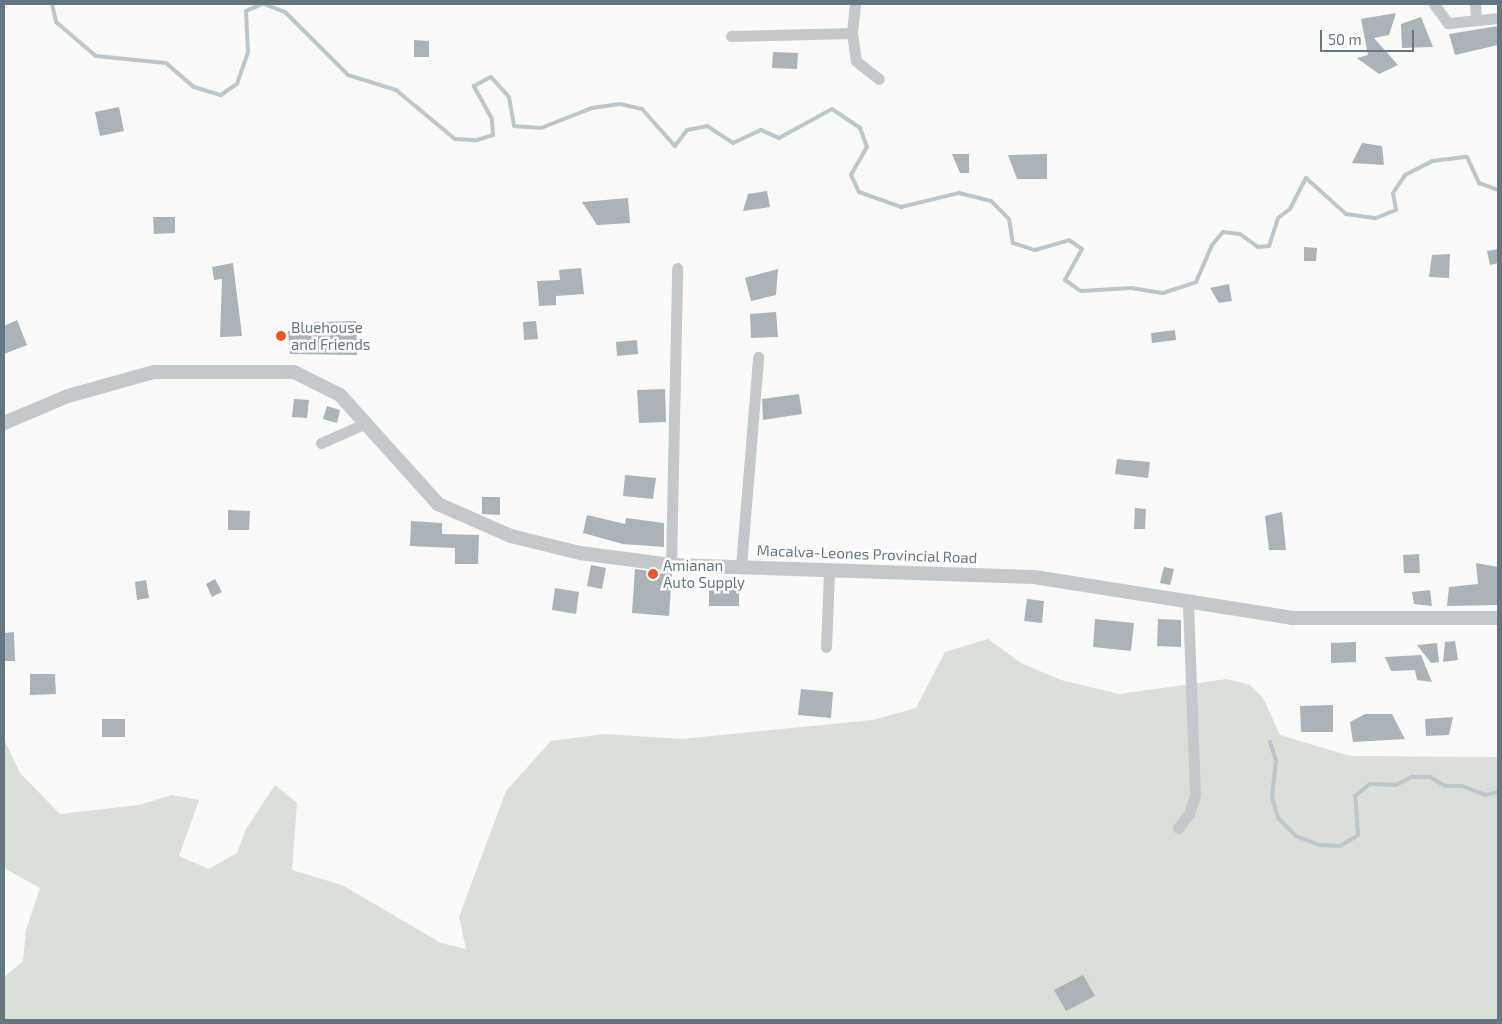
<!DOCTYPE html>
<html>
<head>
<meta charset="utf-8">
<style>
	body { margin:0 }
	#map { position:relative; width:1502px; height:1024px; overflow:hidden; background:#fafaf8; font-family:"Exo 2",sans-serif }
	div>[style] { position:absolute }
	.green>* { inset:0; background:#dadfd7 }
	.stream>* { height:4px; margin:-2px; padding:0 2px; transform-origin:2px; border-radius:2px; background:#bbc7cb }
	.building>* { inset:0; background:#aab3b9 }
	.minor>* { height:11px; margin:-5.5px; padding:0 5.5px; transform-origin:5.5px; border-radius:5.5px; background:#c3c8cc }
	.tertiary>* { height:14px; margin:-7px; padding:0 7px; transform-origin:7px; border-radius:7px; background:#c3c8cc }
	.dots>* { width:14px; height:14px; translate:-50% -50%; box-sizing:border-box; border:2px solid #fff; border-radius:50% }
	span { translate:-50% -50%; white-space:nowrap; text-align:center; line-height:1.15; -webkit-text-stroke:5px #fff; paint-order:stroke }
	.poi-label { font-size:15px; color:#657683 }
	.left { translate:0 -50%; text-align:left }
	.street-label { font-size:15px; color:#657683 }
	.frame { position:absolute; inset:0; border:5px solid #657683; pointer-events:none }
	.scale { position:absolute; left:1320px; top:30px; width:94px; height:22px; box-sizing:border-box; border:2px solid #657683; border-top:0; padding-left:6px; font-size:15px; line-height:18px; white-space:nowrap; color:#657683; -webkit-text-stroke:4px #fff; paint-order:stroke }
</style>
</head>
<body>
<div id="map">
	<div class="green">
		<div style="clip-path:polygon(988px 639px,1021px 663px,1061px 680px,1119px 694px,1227px 679px,1250px 685px,1263px 698px,1280px 735px,1350px 756px,1498px 757px,1498px 1020px,4px 1020px,4px 977px,23px 961px,26px 930px,40px 888px,4px 868px,4px 739px,20px 773px,60px 814px,139px 805px,172px 795px,199px 800px,179px 856px,209px 869px,237px 853px,246px 829px,275px 785px,297px 803px,292px 870px,342px 885px,441px 943px,466px 949px,459px 917px,506px 791px,551px 741px,604px 734px,682px 739px,873px 720px,916px 708px,945px 652px)"></div>
	</div>
	<div class="stream">
		<div style="left:52px;top:4px;width:18px;rotate:77deg"></div>
		<div style="left:56px;top:22px;width:52px;rotate:40.4deg"></div>
		<div style="left:96px;top:56px;width:70px;rotate:5.7deg"></div>
		<div style="left:166px;top:63px;width:37px;rotate:41deg"></div>
		<div style="left:194px;top:87px;width:28px;rotate:17deg"></div>
		<div style="left:221px;top:95px;width:19px;rotate:-35deg"></div>
		<div style="left:237px;top:84px;width:34px;rotate:-71deg"></div>
		<div style="left:248px;top:52px;width:41px;rotate:-92.8deg"></div>
		<div style="left:246px;top:11px;width:17px;rotate:-24deg"></div>
		<div style="left:264px;top:4px;width:22px;rotate:21deg"></div>
		<div style="left:285px;top:12px;width:89px;rotate:45deg"></div>
		<div style="left:348px;top:75px;width:50px;rotate:17.4deg"></div>
		<div style="left:396px;top:90px;width:77px;rotate:39.7deg"></div>
		<div style="left:455px;top:139px;width:22px;rotate:3deg"></div>
		<div style="left:477px;top:140px;width:17px;rotate:-17deg"></div>
		<div style="left:493px;top:135px;width:16px;rotate:-94deg"></div>
		<div style="left:492px;top:119px;width:38px;rotate:-119deg"></div>
		<div style="left:474px;top:86px;width:19px;rotate:-28deg"></div>
		<div style="left:491px;top:77px;width:27px;rotate:48deg"></div>
		<div style="left:509px;top:97px;width:29px;rotate:80deg"></div>
		<div style="left:514px;top:126px;width:27px;rotate:4deg"></div>
		<div style="left:541px;top:128px;width:55px;rotate:-21.4deg"></div>
		<div style="left:592px;top:108px;width:28px;rotate:-8deg"></div>
		<div style="left:620px;top:104px;width:23px;rotate:13deg"></div>
		<div style="left:642px;top:109px;width:50px;rotate:48.3deg"></div>
		<div style="left:675px;top:146px;width:20px;rotate:-53deg"></div>
		<div style="left:687px;top:130px;width:20px;rotate:-11deg"></div>
		<div style="left:707px;top:126px;width:31px;rotate:33deg"></div>
		<div style="left:733px;top:143px;width:31px;rotate:-25deg"></div>
		<div style="left:761px;top:130px;width:20px;rotate:24deg"></div>
		<div style="left:779px;top:138px;width:60px;rotate:-28.7deg"></div>
		<div style="left:832px;top:109px;width:34px;rotate:34deg"></div>
		<div style="left:860px;top:128px;width:20px;rotate:70deg"></div>
		<div style="left:867px;top:147px;width:32px;rotate:120deg"></div>
		<div style="left:851px;top:175px;width:19px;rotate:65deg"></div>
		<div style="left:859px;top:192px;width:45px;rotate:19.7deg"></div>
		<div style="left:901px;top:207px;width:60px;rotate:-13.6deg"></div>
		<div style="left:959px;top:193px;width:33px;rotate:14deg"></div>
		<div style="left:991px;top:201px;width:25px;rotate:45deg"></div>
		<div style="left:1009px;top:219px;width:24px;rotate:81deg"></div>
		<div style="left:1013px;top:243px;width:23px;rotate:18deg"></div>
		<div style="left:1035px;top:250px;width:35px;rotate:-16deg"></div>
		<div style="left:1069px;top:240px;width:16px;rotate:35deg"></div>
		<div style="left:1082px;top:249px;width:35px;rotate:119deg"></div>
		<div style="left:1065px;top:280px;width:19px;rotate:35deg"></div>
		<div style="left:1081px;top:291px;width:50px;rotate:-3.4deg"></div>
		<div style="left:1131px;top:288px;width:32px;rotate:9deg"></div>
		<div style="left:1163px;top:293px;width:35px;rotate:-18deg"></div>
		<div style="left:1196px;top:282px;width:40px;rotate:-66.6deg"></div>
		<div style="left:1212px;top:245px;width:17px;rotate:-50deg"></div>
		<div style="left:1223px;top:232px;width:17px;rotate:7deg"></div>
		<div style="left:1240px;top:234px;width:22px;rotate:36deg"></div>
		<div style="left:1258px;top:247px;width:11px;rotate:-5deg"></div>
		<div style="left:1269px;top:246px;width:29px;rotate:-72deg"></div>
		<div style="left:1278px;top:218px;width:15px;rotate:-37deg"></div>
		<div style="left:1290px;top:209px;width:35px;rotate:-63deg"></div>
		<div style="left:1306px;top:178px;width:54px;rotate:42deg"></div>
		<div style="left:1346px;top:214px;width:30px;rotate:8deg"></div>
		<div style="left:1376px;top:218px;width:22px;rotate:-22deg"></div>
		<div style="left:1396px;top:210px;width:17px;rotate:-100deg"></div>
		<div style="left:1393px;top:193px;width:22px;rotate:-56deg"></div>
		<div style="left:1405px;top:175px;width:30px;rotate:-27deg"></div>
		<div style="left:1432px;top:161px;width:35px;rotate:-7deg"></div>
		<div style="left:1467px;top:157px;width:29px;rotate:65deg"></div>
		<div style="left:1479px;top:183px;width:20px;rotate:20deg"></div>
		<div style="left:1270px;top:742px;width:19px;rotate:72deg"></div>
		<div style="left:1276px;top:760px;width:37px;rotate:96deg"></div>
		<div style="left:1272px;top:797px;width:22px;rotate:74deg"></div>
		<div style="left:1278px;top:818px;width:25px;rotate:45deg"></div>
		<div style="left:1296px;top:836px;width:26px;rotate:21deg"></div>
		<div style="left:1320px;top:845px;width:20px;rotate:3deg"></div>
		<div style="left:1340px;top:846px;width:21px;rotate:-31deg"></div>
		<div style="left:1358px;top:835px;width:39px;rotate:-94deg"></div>
		<div style="left:1355px;top:796px;width:19px;rotate:-39deg"></div>
		<div style="left:1370px;top:784px;width:26px;rotate:2deg"></div>
		<div style="left:1396px;top:785px;width:18px;rotate:-27deg"></div>
		<div style="left:1412px;top:777px;width:18px"></div>
		<div style="left:1430px;top:777px;width:17px;rotate:31deg"></div>
		<div style="left:1445px;top:786px;width:17px"></div>
		<div style="left:1462px;top:786px;width:25px;rotate:21deg"></div>
		<div style="left:1485px;top:795px;width:13px;rotate:-13deg"></div>
	</div>
	<div class="building">
		<div style="clip-path:polygon(1396px 13px,1389px 35px,1374px 38px,1398px 65px,1379px 74px,1357px 58px,1368px 55px,1361px 19px)"></div>
		<div style="clip-path:polygon(1421px 17px,1433px 47px,1402px 48px,1401px 24px)"></div>
		<div style="clip-path:polygon(1498px 26px,1498px 45px,1455px 55px,1449px 34px)"></div>
		<div style="clip-path:polygon(414px 40px,429px 41px,429px 57px,414px 57px)"></div>
		<div style="clip-path:polygon(773px 52px,798px 53px,797px 69px,772px 68px)"></div>
		<div style="clip-path:polygon(119px 107px,124px 131px,100px 136px,95px 112px)"></div>
		<div style="clip-path:polygon(1362px 143px,1382px 146px,1384px 165px,1352px 163px)"></div>
		<div style="clip-path:polygon(952px 154px,969px 154px,969px 173px,960px 173px)"></div>
		<div style="clip-path:polygon(1047px 154px,1047px 179px,1017px 179px,1008px 155px)"></div>
		<div style="clip-path:polygon(767px 191px,770px 207px,743px 211px,748px 194px)"></div>
		<div style="clip-path:polygon(628px 198px,630px 223px,597px 225px,582px 202px)"></div>
		<div style="clip-path:polygon(153px 217px,175px 217px,175px 233px,154px 234px)"></div>
		<div style="clip-path:polygon(1304px 247px,1317px 248px,1316px 261px,1304px 261px)"></div>
		<div style="clip-path:polygon(1498px 249px,1498px 263px,1490px 265px,1487px 251px)"></div>
		<div style="clip-path:polygon(1450px 254px,1449px 278px,1429px 277px,1432px 255px)"></div>
		<div style="clip-path:polygon(233px 263px,242px 336px,220px 337px,222px 279px,214px 280px,212px 267px)"></div>
		<div style="clip-path:polygon(581px 268px,584px 294px,556px 296px,556px 305px,539px 306px,537px 281px,560px 280px,559px 270px)"></div>
		<div style="clip-path:polygon(778px 269px,776px 295px,751px 301px,745px 278px)"></div>
		<div style="clip-path:polygon(1229px 284px,1232px 301px,1219px 303px,1210px 288px)"></div>
		<div style="clip-path:polygon(776px 312px,778px 337px,751px 338px,750px 314px)"></div>
		<div style="clip-path:polygon(17px 320px,27px 345px,4px 354px,4px 326px)"></div>
		<div style="clip-path:polygon(356px 321px,357px 355px,290px 354px,288px 331px,314px 329px,313px 322px)"></div>
		<div style="clip-path:polygon(536px 321px,538px 339px,524px 340px,523px 322px)"></div>
		<div style="clip-path:polygon(1175px 330px,1176px 340px,1152px 343px,1151px 333px)"></div>
		<div style="clip-path:polygon(637px 340px,638px 354px,617px 356px,616px 342px)"></div>
		<div style="clip-path:polygon(665px 389px,666px 422px,639px 423px,637px 390px)"></div>
		<div style="clip-path:polygon(799px 394px,802px 414px,763px 420px,762px 399px)"></div>
		<div style="clip-path:polygon(294px 399px,309px 400px,307px 418px,292px 417px)"></div>
		<div style="clip-path:polygon(327px 406px,340px 410px,337px 423px,323px 419px)"></div>
		<div style="clip-path:polygon(1117px 459px,1150px 462px,1148px 478px,1115px 474px)"></div>
		<div style="clip-path:polygon(625px 475px,656px 478px,653px 499px,623px 496px)"></div>
		<div style="clip-path:polygon(482px 497px,500px 497px,500px 515px,482px 514px)"></div>
		<div style="clip-path:polygon(1135px 508px,1146px 509px,1145px 529px,1134px 529px)"></div>
		<div style="clip-path:polygon(228px 510px,250px 511px,249px 530px,228px 530px)"></div>
		<div style="clip-path:polygon(1282px 512px,1286px 550px,1269px 550px,1265px 516px)"></div>
		<div style="clip-path:polygon(587px 515px,625px 524px,626px 518px,664px 523px,664px 547px,623px 544px,583px 533px)"></div>
		<div style="clip-path:polygon(411px 521px,442px 523px,442px 534px,479px 535px,478px 564px,455px 564px,455px 548px,410px 546px)"></div>
		<div style="clip-path:polygon(1419px 554px,1420px 573px,1404px 573px,1403px 555px)"></div>
		<div style="clip-path:polygon(1476px 563px,1498px 567px,1498px 605px,1447px 606px,1449px 587px,1478px 584px)"></div>
		<div style="clip-path:polygon(591px 565px,606px 568px,602px 589px,587px 586px)"></div>
		<div style="clip-path:polygon(1164px 567px,1174px 569px,1170px 585px,1160px 583px)"></div>
		<div style="clip-path:polygon(635px 569px,672px 574px,669px 616px,632px 613px)"></div>
		<div style="clip-path:polygon(215px 579px,222px 592px,212px 597px,206px 584px)"></div>
		<div style="clip-path:polygon(146px 580px,149px 598px,137px 600px,135px 582px)"></div>
		<div style="clip-path:polygon(709px 585px,739px 585px,739px 606px,709px 606px)"></div>
		<div style="clip-path:polygon(555px 588px,579px 592px,576px 614px,552px 610px)"></div>
		<div style="clip-path:polygon(1430px 590px,1432px 606px,1414px 604px,1412px 592px)"></div>
		<div style="clip-path:polygon(1027px 599px,1044px 601px,1042px 623px,1024px 621px)"></div>
		<div style="clip-path:polygon(1095px 619px,1134px 623px,1131px 651px,1093px 647px)"></div>
		<div style="clip-path:polygon(1158px 619px,1181px 620px,1181px 647px,1157px 646px)"></div>
		<div style="clip-path:polygon(14px 632px,15px 661px,4px 661px,4px 633px)"></div>
		<div style="clip-path:polygon(1455px 641px,1458px 660px,1443px 662px,1445px 642px)"></div>
		<div style="clip-path:polygon(1356px 642px,1356px 662px,1331px 663px,1331px 643px)"></div>
		<div style="clip-path:polygon(1437px 643px,1439px 662px,1431px 663px,1417px 645px)"></div>
		<div style="clip-path:polygon(1421px 655px,1432px 682px,1417px 680px,1415px 670px,1391px 671px,1385px 657px)"></div>
		<div style="clip-path:polygon(30px 674px,55px 674px,56px 694px,30px 695px)"></div>
		<div style="clip-path:polygon(801px 689px,833px 692px,831px 718px,798px 715px)"></div>
		<div style="clip-path:polygon(1333px 705px,1333px 732px,1301px 732px,1300px 706px)"></div>
		<div style="clip-path:polygon(1365px 714px,1392px 714px,1405px 739px,1353px 742px,1350px 722px)"></div>
		<div style="clip-path:polygon(1453px 717px,1449px 735px,1426px 736px,1425px 719px)"></div>
		<div style="clip-path:polygon(102px 719px,125px 719px,125px 737px,102px 737px)"></div>
		<div style="clip-path:polygon(1083px 975px,1095px 996px,1066px 1011px,1054px 990px)"></div>
	</div>
	<div class="minor">
		<div style="left:855px;top:4px;width:29px;rotate:96deg"></div>
		<div style="left:852px;top:33px;width:28px;rotate:82deg"></div>
		<div style="left:856px;top:61px;width:29px;rotate:38deg"></div>
		<div style="left:1434px;top:4px;width:24px;rotate:54deg"></div>
		<div style="left:1448px;top:23px;width:50px;rotate:-5.7deg"></div>
		<div style="left:1475px;top:4px;width:16px;rotate:86deg"></div>
		<div style="left:731px;top:36px;width:121px;rotate:-1.4deg"></div>
		<div style="left:321px;top:443px;width:47px;rotate:-23.8deg"></div>
		<div style="left:671px;top:565px;width:297px;rotate:-88.8deg"></div>
		<div style="left:741px;top:566px;width:210px;rotate:-85.3deg"></div>
		<div style="left:826px;top:647px;width:75px;rotate:-87.7deg"></div>
		<div style="left:1178px;top:828px;width:18px;rotate:-52deg"></div>
		<div style="left:1189px;top:814px;width:20px;rotate:-72deg"></div>
		<div style="left:1195px;top:795px;width:191px;rotate:-92.1deg"></div>
	</div>
	<div class="tertiary">
		<div style="left:4px;top:423px;width:69px;rotate:-22.9deg"></div>
		<div style="left:68px;top:396px;width:89px;rotate:-15.6deg"></div>
		<div style="left:154px;top:372px;width:140px"></div>
		<div style="left:294px;top:372px;width:51px;rotate:26.6deg"></div>
		<div style="left:340px;top:395px;width:147px;rotate:48deg"></div>
		<div style="left:438px;top:504px;width:80px;rotate:23.7deg"></div>
		<div style="left:511px;top:536px;width:71px;rotate:13.8deg"></div>
		<div style="left:580px;top:553px;width:92px;rotate:7.5deg"></div>
		<div style="left:671px;top:565px;width:363px;rotate:1.9deg"></div>
		<div style="left:1034px;top:577px;width:262px;rotate:9deg"></div>
		<div style="left:1293px;top:618px;width:205px"></div>
	</div>
	<div class="dots">
		<div style="left:281px;top:336px;background:#e4572e"></div>
		<div style="left:653px;top:574px;background:#e4572e"></div>
	</div>
	<div class="poi-label">
		<span class="left" style="left:291px;top:336px">Bluehouse<br>and Friends</span>
		<span class="left" style="left:663px;top:574px">Amianan<br>Auto Supply</span>
	</div>
	<div class="street-label">
		<span style="left:867px;top:554px;rotate:2deg">Macalva-Leones Provincial Road</span>
	</div>
	<div class="frame"></div>
	<div class="scale">50 m</div>
</div>
</body>
</html>
